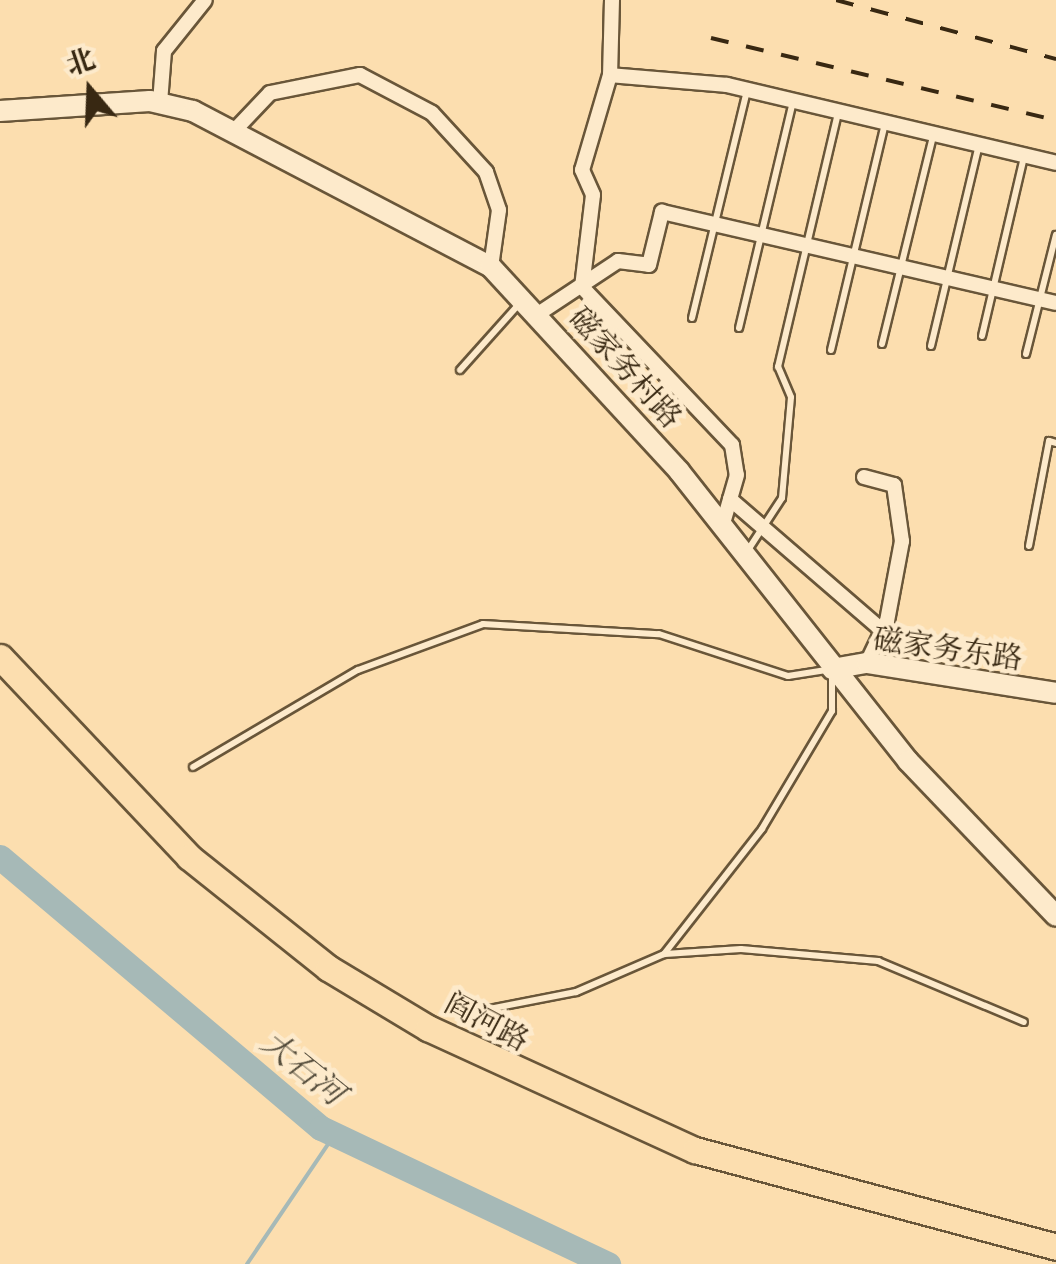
<!DOCTYPE html>
<html>
<head>
<meta charset="utf-8">
<style>
	body { margin:0 }
	#map { position:relative; width:1056px; height:1264px; overflow:hidden; background:#fcdeaf; font-family:"Gentium Book Plus","Noto Serif SC",serif }
	div>[style] { position:absolute }
	.stream>* { height:4px; margin:-2px; padding:0 2px; transform-origin:2px; border-radius:2px; background:#a6b9b7 }
	.river>* { height:25px; margin:-12.5px; padding:0 12.5px; transform-origin:12.5px; border-radius:12.5px; background:#a6b9b7 }
	.roads { filter:drop-shadow(2px 0 #695639) drop-shadow(-2px 0 #695639) drop-shadow(0 2px #695639) drop-shadow(0 -2px #695639) }
	.lane>* { height:6px; margin:-3px; padding:0 3px; transform-origin:3px; border-radius:3px; background:#fdeacb }
	.street>* { height:14px; margin:-7px; padding:0 7px; transform-origin:7px; border-radius:7px; background:#fdeacb }
	.secondary>* { height:20px; margin:-10px; padding:0 10px; transform-origin:10px; border-radius:10px; background:#fdeacb }
	.highway>* { height:25px; margin:-12.5px; padding:0 12.5px; transform-origin:12.5px; border-radius:12.5px; background:#fcdeaf }
	.rail>* { height:4px; margin-top:-2px; transform-origin:0; background:repeating-linear-gradient(90deg,#382812 0 18px,transparent 0 36px) }
	span { translate:-50% -50%; white-space:nowrap; text-align:center; line-height:1.15; -webkit-text-stroke:9px #fdeacb; paint-order:stroke }
	.street-label { font-size:30px; color:#382812 }
	.water-label { font-size:32px; color:#544c3b; font-style:italic }
	.north { position:absolute; left:40px; top:40px; width:100px; height:100px; -webkit-text-stroke:8px #fdeacb; paint-order:stroke; rotate:341deg; font-size:28px; font-weight:700; line-height:40px; text-align:center; color:#382812 }
	.north::after { content:''; display:block; margin:auto; width:35px; height:45px; background:#382812; clip-path:polygon(50% 0,100% 100%,50% 72%,0 100%) }
</style>
</head>
<body>
<div id="map">
	<div class="stream">
		<div style="left:247px;top:1264px;width:157px;rotate:-55.9deg"></div>
	</div>
	<div class="river">
		<div style="left:0;top:857px;width:420px;rotate:40.2deg"></div>
		<div style="left:321px;top:1128px;width:318px;rotate:25.4deg"></div>
	</div>
	<div class="roads">
		<div class="lane">
			<div style="left:692px;top:318px;width:234px;rotate:-76.4deg"></div>
			<div style="left:739px;top:328px;width:233px;rotate:-76.6deg"></div>
			<div style="left:982px;top:336px;width:184px;rotate:-76.8deg"></div>
			<div style="left:882px;top:344px;width:213px;rotate:-76.2deg"></div>
			<div style="left:931px;top:346px;width:208px;rotate:-76.6deg"></div>
			<div style="left:831px;top:350px;width:233px;rotate:-76.6deg"></div>
			<div style="left:1026px;top:354px;width:123px;rotate:-75.9deg"></div>
			<div style="left:460px;top:370px;width:89px;rotate:-48.2deg"></div>
			<div style="left:1029px;top:546px;width:107px;rotate:-79.2deg"></div>
			<div style="left:1049px;top:441px;width:7px;rotate:16deg"></div>
			<div style="left:748px;top:550px;width:62px;rotate:-56.8deg"></div>
			<div style="left:782px;top:498px;width:101px;rotate:-84.9deg"></div>
			<div style="left:791px;top:397px;width:33px;rotate:-113deg"></div>
			<div style="left:778px;top:367px;width:260px;rotate:-76.7deg"></div>
			<div style="left:193px;top:767px;width:191px;rotate:-30.5deg"></div>
			<div style="left:358px;top:670px;width:133px;rotate:-20.2deg"></div>
			<div style="left:483px;top:624px;width:176px;rotate:3.3deg"></div>
			<div style="left:659px;top:634px;width:136px;rotate:18deg"></div>
			<div style="left:788px;top:676px;width:45px;rotate:-9deg"></div>
			<div style="left:832px;top:669px;width:42px;rotate:90deg"></div>
			<div style="left:832px;top:711px;width:137px;rotate:120.7deg"></div>
			<div style="left:762px;top:829px;width:159px;rotate:128.1deg"></div>
			<div style="left:664px;top:954px;width:96px;rotate:156.6deg"></div>
			<div style="left:576px;top:992px;width:100px;rotate:169deg"></div>
			<div style="left:665px;top:954px;width:76px;rotate:-3.8deg"></div>
			<div style="left:741px;top:949px;width:138px;rotate:5deg"></div>
			<div style="left:878px;top:961px;width:158px;rotate:22.7deg"></div>
		</div>
		<div class="street">
			<div style="left:612px;top:0;width:75px;rotate:91.5deg"></div>
			<div style="left:610px;top:75px;width:99px;rotate:106.4deg"></div>
			<div style="left:582px;top:170px;width:27px;rotate:66deg"></div>
			<div style="left:593px;top:195px;width:93px;rotate:96.8deg"></div>
			<div style="left:582px;top:287px;width:218px;rotate:46.5deg"></div>
			<div style="left:732px;top:445px;width:30px;rotate:81deg"></div>
			<div style="left:737px;top:475px;width:54px;rotate:106.1deg"></div>
			<div style="left:610px;top:75px;width:117px;rotate:4.9deg"></div>
			<div style="left:727px;top:85px;width:338px;rotate:13.3deg"></div>
			<div style="left:160px;top:103px;width:52px;rotate:-85.6deg"></div>
			<div style="left:164px;top:51px;width:65px;rotate:-51.2deg"></div>
			<div style="left:234px;top:131px;width:52px;rotate:-46.5deg"></div>
			<div style="left:270px;top:93px;width:92px;rotate:-11.3deg"></div>
			<div style="left:360px;top:75px;width:81px;rotate:27.8deg"></div>
			<div style="left:432px;top:113px;width:80px;rotate:47.5deg"></div>
			<div style="left:486px;top:172px;width:40px;rotate:71.1deg"></div>
			<div style="left:499px;top:210px;width:58px;rotate:98deg"></div>
			<div style="left:538px;top:314px;width:96px;rotate:-33.5deg"></div>
			<div style="left:618px;top:261px;width:31px;rotate:7deg"></div>
			<div style="left:649px;top:265px;width:55px;rotate:-76.2deg"></div>
			<div style="left:662px;top:212px;width:404px;rotate:13deg"></div>
			<div style="left:864px;top:477px;width:31px;rotate:15deg"></div>
			<div style="left:894px;top:485px;width:57px;rotate:81.9deg"></div>
			<div style="left:902px;top:541px;width:81px;rotate:100.6deg"></div>
			<div style="left:887px;top:621px;width:47px;rotate:115.5deg"></div>
			<div style="left:730px;top:499px;width:202px;rotate:40.8deg"></div>
		</div>
		<div class="secondary">
			<div style="left:0;top:111px;width:150px;rotate:-3.8deg"></div>
			<div style="left:150px;top:101px;width:44px;rotate:13.1deg"></div>
			<div style="left:193px;top:111px;width:336px;rotate:27.6deg"></div>
			<div style="left:491px;top:267px;width:277px;rotate:47.3deg"></div>
			<div style="left:679px;top:471px;width:370px;rotate:51.7deg"></div>
			<div style="left:908px;top:761px;width:214px;rotate:46.3deg"></div>
			<div style="left:832px;top:669px;width:36px;rotate:-10deg"></div>
			<div style="left:867px;top:663px;width:191px;rotate:9deg"></div>
		</div>
		<div class="highway">
			<div style="left:0;top:657px;width:275px;rotate:46.6deg"></div>
			<div style="left:189px;top:857px;width:178px;rotate:38.6deg"></div>
			<div style="left:328px;top:968px;width:117px;rotate:31deg"></div>
			<div style="left:428px;top:1028px;width:294px;rotate:24.6deg"></div>
			<div style="left:695px;top:1150px;width:374px;rotate:15deg"></div>
		</div>
	</div>
	<div class="rail">
		<div style="left:836px;top:0;width:228px;rotate:15deg"></div>
		<div style="left:711px;top:38px;width:355px;rotate:13.4deg"></div>
	</div>
	<div class="street-label">
		<span style="left:626px;top:367px;rotate:48deg">磁家务村路</span>
		<span style="left:948px;top:648px;rotate:8deg">磁家务东路</span>
		<span style="left:487px;top:1021px;rotate:28deg">阎河路</span>
	</div>
	<div class="water-label">
		<span style="left:303px;top:1068px;rotate:39deg">大石河</span>
	</div>
	<div class="north">北</div>
</div>
</body>
</html>
